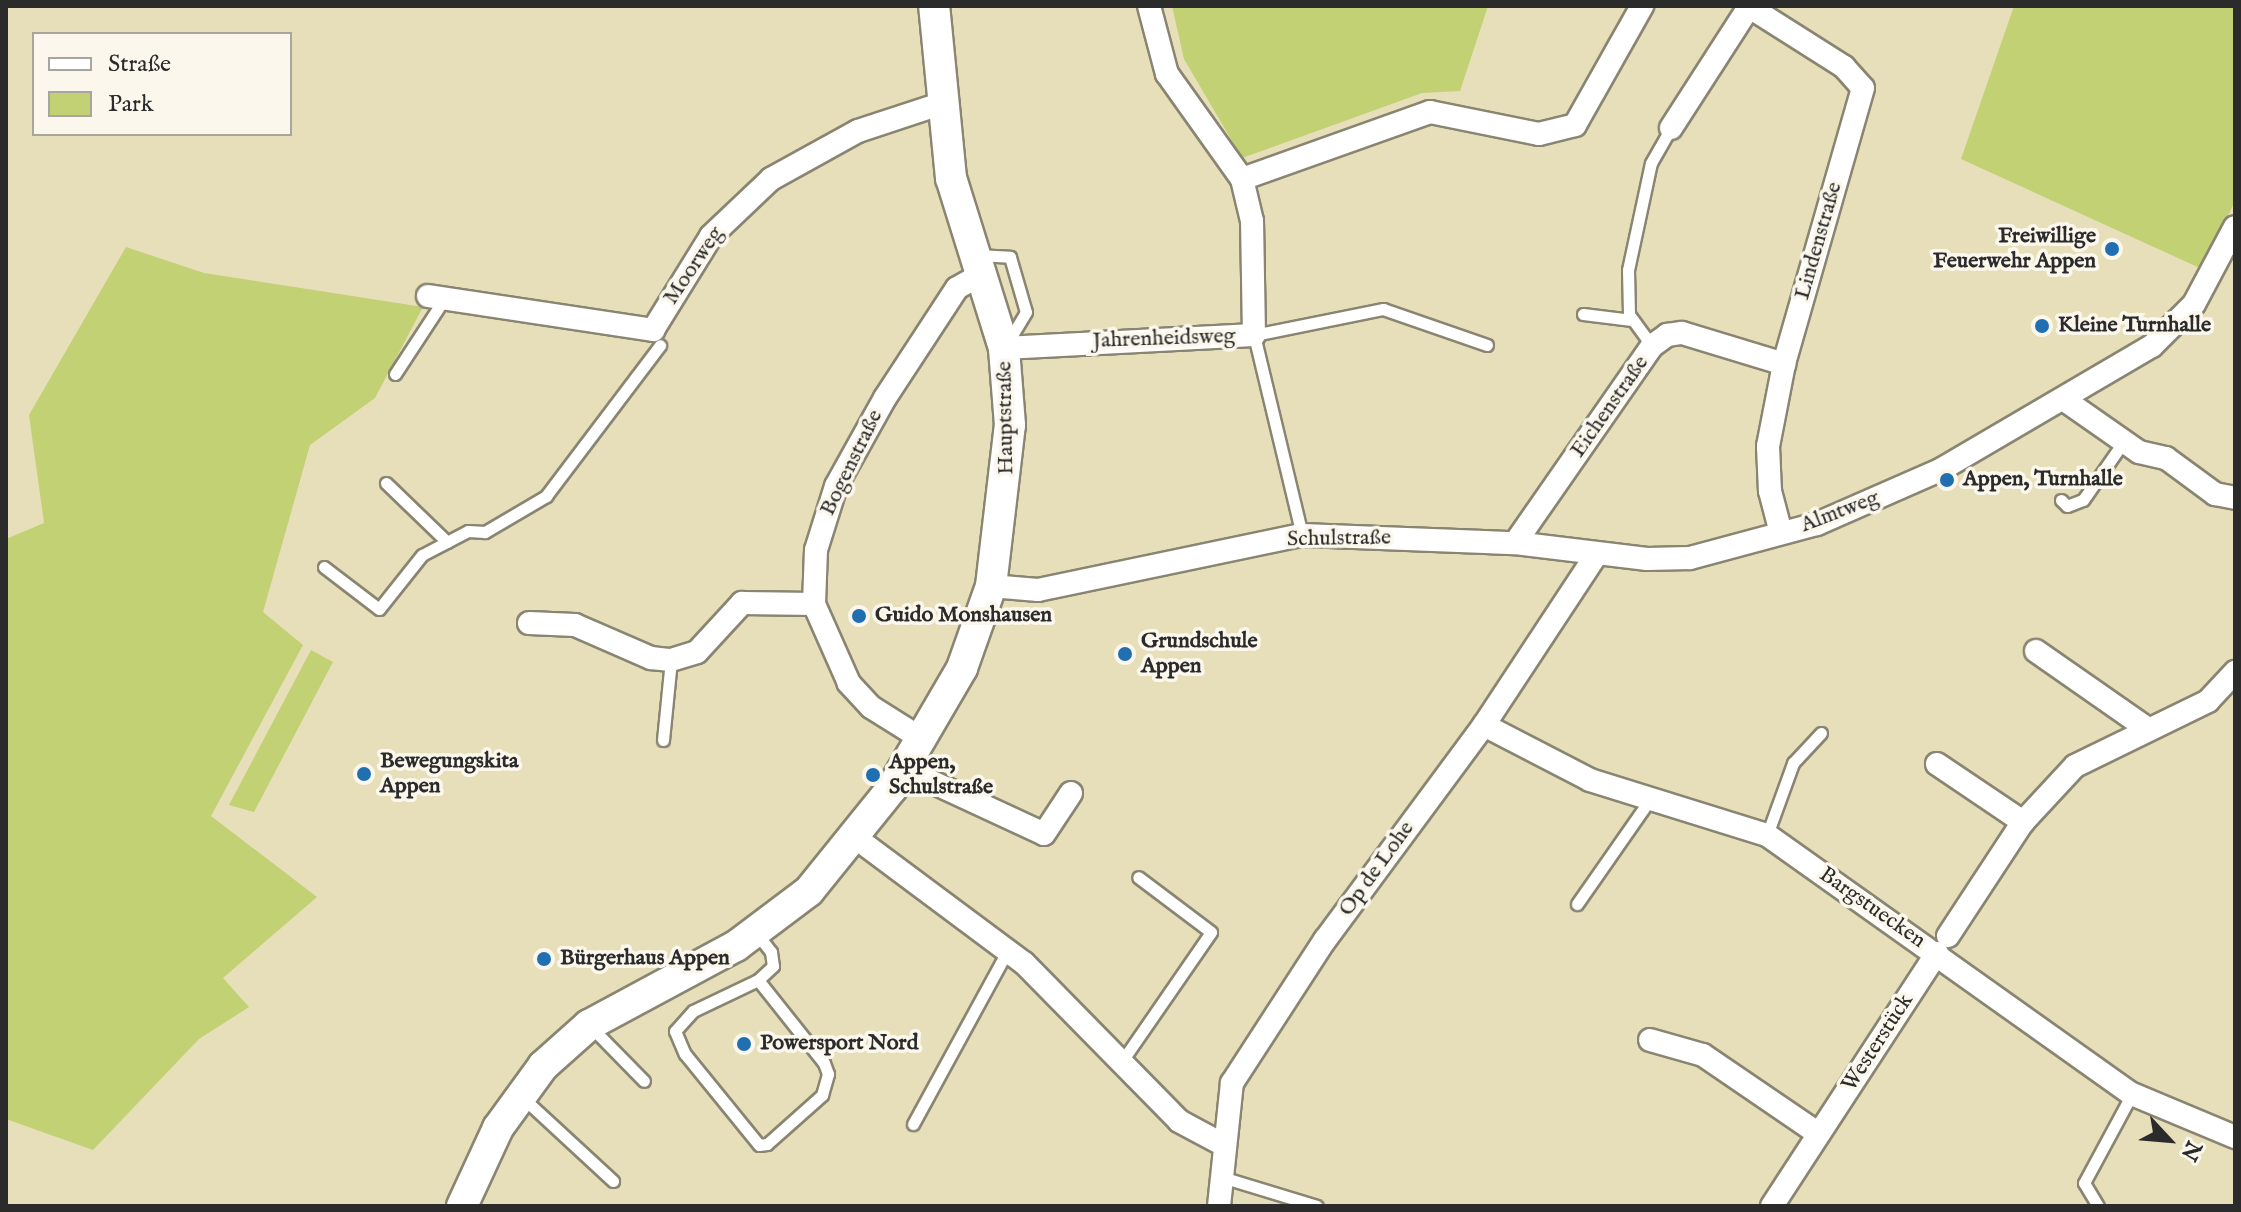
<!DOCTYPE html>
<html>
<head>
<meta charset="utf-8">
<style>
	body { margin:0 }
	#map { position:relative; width:2241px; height:1212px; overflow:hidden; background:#e7dfba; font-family:"IM FELL English",serif }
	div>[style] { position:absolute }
	.green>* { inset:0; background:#c1d173 }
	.roads { filter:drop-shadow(2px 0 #898572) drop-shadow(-2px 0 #898572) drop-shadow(0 2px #898572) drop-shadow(0 -2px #898572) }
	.service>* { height:11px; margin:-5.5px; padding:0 5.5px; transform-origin:5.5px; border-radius:5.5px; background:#fff }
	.minor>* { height:22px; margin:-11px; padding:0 11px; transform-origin:11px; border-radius:11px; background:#fff }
	.secondary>* { height:30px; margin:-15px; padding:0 15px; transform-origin:15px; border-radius:15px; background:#fff }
	.dots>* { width:22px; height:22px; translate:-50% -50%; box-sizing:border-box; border:4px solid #fbf7ec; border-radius:50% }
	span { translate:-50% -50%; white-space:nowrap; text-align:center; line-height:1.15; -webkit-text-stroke:7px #fbf7ec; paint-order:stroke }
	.poi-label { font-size:22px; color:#2b2b2b; font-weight:700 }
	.right { translate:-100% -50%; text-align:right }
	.left { translate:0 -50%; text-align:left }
	.street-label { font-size:22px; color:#2b2b2b }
	.frame { position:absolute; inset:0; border:8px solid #2b2b2b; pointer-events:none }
	.legend { position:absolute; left:32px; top:32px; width:260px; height:104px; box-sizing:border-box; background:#fbf7ec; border:2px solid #a8a59f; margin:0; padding:10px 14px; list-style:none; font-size:24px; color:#2b2b2b }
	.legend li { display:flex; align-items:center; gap:16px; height:40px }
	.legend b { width:40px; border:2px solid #a8a59f }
	.north { position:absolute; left:2129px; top:1100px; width:80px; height:80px; -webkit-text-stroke:6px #fbf7ec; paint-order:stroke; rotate:116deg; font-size:22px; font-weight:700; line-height:32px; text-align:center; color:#2b2b2b }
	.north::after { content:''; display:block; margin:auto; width:28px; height:36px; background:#2b2b2b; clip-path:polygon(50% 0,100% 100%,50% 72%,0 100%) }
</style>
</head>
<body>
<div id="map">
	<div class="green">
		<div style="clip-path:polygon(1172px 6px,1488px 6px,1460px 91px,1422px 93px,1242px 158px,1184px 59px)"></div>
		<div style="clip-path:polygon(2014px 6px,2235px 6px,2235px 201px,2202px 269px,1961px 159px)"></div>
		<div style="clip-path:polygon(126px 247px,204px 273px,423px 307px,375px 398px,310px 445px,263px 612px,303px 645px,211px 816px,317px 897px,223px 978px,249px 1007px,199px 1039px,93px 1150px,6px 1119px,6px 539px,44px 523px,29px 415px)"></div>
		<div style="clip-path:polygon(311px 650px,333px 662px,254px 812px,229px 805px)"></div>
	</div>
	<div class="roads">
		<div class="service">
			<div style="left:976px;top:255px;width:34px;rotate:3deg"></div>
			<div style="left:1010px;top:257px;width:57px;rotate:73.8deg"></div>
			<div style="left:1026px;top:312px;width:35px;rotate:121deg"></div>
			<div style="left:1583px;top:314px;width:49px;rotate:7deg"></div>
			<div style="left:1652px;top:346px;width:39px;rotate:-126deg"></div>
			<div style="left:1629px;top:314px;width:44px;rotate:-91.3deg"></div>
			<div style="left:1628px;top:270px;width:109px;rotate:-77.9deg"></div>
			<div style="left:1651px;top:163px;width:40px;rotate:-60.3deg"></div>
			<div style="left:395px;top:374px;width:90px;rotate:-56.8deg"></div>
			<div style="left:386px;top:483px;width:85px;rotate:44deg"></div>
			<div style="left:2061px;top:500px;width:8px;rotate:45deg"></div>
			<div style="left:2067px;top:506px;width:17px;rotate:-21deg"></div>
			<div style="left:2083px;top:500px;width:72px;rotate:-55.2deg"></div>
			<div style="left:1302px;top:535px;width:206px;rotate:-103.5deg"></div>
			<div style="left:1254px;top:335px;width:132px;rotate:-11.4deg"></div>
			<div style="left:1383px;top:309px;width:110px;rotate:19.1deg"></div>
			<div style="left:324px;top:567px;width:69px;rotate:37.4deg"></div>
			<div style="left:379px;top:609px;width:69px;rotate:-51.5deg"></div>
			<div style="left:422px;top:555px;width:52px;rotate:-27.6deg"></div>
			<div style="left:468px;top:531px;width:17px;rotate:3deg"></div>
			<div style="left:485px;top:532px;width:71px;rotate:-30.5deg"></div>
			<div style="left:546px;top:496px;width:189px;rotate:-52.9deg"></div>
			<div style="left:663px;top:740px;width:80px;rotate:-84.3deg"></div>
			<div style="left:1767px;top:835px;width:77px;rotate:-70.1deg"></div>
			<div style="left:1793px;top:763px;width:41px;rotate:-47deg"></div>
			<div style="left:1577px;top:904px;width:129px;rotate:-55.1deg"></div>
			<div style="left:757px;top:934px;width:23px;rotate:52deg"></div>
			<div style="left:771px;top:952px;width:14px;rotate:82deg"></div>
			<div style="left:773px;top:966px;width:21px;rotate:137deg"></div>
			<div style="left:758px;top:980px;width:72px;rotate:154.5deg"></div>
			<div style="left:693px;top:1011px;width:27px;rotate:132deg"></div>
			<div style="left:675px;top:1031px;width:25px;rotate:67deg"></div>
			<div style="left:685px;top:1054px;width:117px;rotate:50.9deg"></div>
			<div style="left:759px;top:1145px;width:8px;rotate:-7deg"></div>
			<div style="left:767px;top:1144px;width:74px;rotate:-41.7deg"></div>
			<div style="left:822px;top:1095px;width:22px;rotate:-74deg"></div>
			<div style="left:828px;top:1074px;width:12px;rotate:-110deg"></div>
			<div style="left:824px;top:1063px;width:106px;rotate:-128.5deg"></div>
			<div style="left:592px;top:1028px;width:74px;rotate:45.5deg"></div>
			<div style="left:1120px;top:1064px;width:160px;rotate:-55.4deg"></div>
			<div style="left:1211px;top:932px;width:91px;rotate:-143deg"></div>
			<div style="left:522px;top:1097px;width:124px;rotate:42.7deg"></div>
			<div style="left:913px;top:1124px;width:198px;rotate:-61.4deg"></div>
			<div style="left:1222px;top:1177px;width:99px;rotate:17deg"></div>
			<div style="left:2098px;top:1206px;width:27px;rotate:-121deg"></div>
			<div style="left:2084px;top:1183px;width:101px;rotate:-61.7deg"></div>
		</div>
		<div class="minor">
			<div style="left:1748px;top:6px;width:114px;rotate:32.4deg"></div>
			<div style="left:1844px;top:67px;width:28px;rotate:48deg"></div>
			<div style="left:1863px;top:88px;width:287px;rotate:106deg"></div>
			<div style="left:1784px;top:364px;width:84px;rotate:101deg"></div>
			<div style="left:1768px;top:446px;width:45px;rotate:87.5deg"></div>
			<div style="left:1770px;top:491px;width:43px;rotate:75.3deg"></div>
			<div style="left:1671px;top:128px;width:144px;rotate:-57.2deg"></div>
			<div style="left:1242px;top:179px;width:200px;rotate:-19.6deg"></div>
			<div style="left:1430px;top:112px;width:111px;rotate:11.4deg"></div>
			<div style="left:1539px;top:134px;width:37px;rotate:-14deg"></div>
			<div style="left:1575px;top:125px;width:137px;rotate:-60.6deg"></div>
			<div style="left:428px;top:296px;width:228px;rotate:8.6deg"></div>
			<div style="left:653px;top:330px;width:110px;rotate:-58.3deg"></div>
			<div style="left:711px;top:236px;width:83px;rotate:-43.5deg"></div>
			<div style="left:771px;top:179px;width:99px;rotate:-28.9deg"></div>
			<div style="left:858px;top:131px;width:86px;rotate:-18.2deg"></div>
			<div style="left:1004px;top:348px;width:250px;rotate:-3deg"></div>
			<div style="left:1254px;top:335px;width:114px;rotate:-91deg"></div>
			<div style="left:1252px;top:221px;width:43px;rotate:-103.4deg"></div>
			<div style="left:1242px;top:179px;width:129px;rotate:-125.5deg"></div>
			<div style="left:1167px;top:74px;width:70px;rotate:-104.8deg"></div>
			<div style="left:2066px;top:401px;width:89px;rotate:34.9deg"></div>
			<div style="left:2139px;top:452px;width:28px;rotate:13deg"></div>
			<div style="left:2166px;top:458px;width:61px;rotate:36.3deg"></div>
			<div style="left:2215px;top:494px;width:20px;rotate:11deg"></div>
			<div style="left:1515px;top:543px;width:240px;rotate:-55.2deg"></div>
			<div style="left:1652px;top:346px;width:19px;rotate:-36deg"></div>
			<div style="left:1667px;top:335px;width:15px;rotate:-8deg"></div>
			<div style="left:1682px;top:333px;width:107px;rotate:16.9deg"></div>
			<div style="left:991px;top:586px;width:47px;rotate:4.9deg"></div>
			<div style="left:1038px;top:590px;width:270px;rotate:-11.8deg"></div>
			<div style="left:1302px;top:535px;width:213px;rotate:2.2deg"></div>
			<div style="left:1515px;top:543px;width:133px;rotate:6.9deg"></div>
			<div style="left:1647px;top:559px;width:43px;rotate:-1.3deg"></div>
			<div style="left:1690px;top:558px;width:131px;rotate:-15deg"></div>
			<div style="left:1817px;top:524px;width:137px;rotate:-23.7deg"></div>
			<div style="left:1942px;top:469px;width:243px;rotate:-30.4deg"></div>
			<div style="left:2152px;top:346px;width:59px;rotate:-45deg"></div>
			<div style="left:2194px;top:304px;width:87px;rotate:-62deg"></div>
			<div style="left:529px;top:623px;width:46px;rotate:2.5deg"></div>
			<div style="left:575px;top:625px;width:83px;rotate:23.5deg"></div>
			<div style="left:651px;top:658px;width:20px;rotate:6deg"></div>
			<div style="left:671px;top:660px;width:27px;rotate:-17deg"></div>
			<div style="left:697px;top:652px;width:67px;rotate:-47.4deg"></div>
			<div style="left:742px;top:603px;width:72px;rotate:0.8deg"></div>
			<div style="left:2036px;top:651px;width:136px;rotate:34.9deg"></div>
			<div style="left:1484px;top:725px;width:119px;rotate:27.4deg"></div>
			<div style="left:1590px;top:780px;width:185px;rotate:17.3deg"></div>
			<div style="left:1767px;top:835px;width:448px;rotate:35.4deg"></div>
			<div style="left:2132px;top:1094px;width:112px;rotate:22.7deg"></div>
			<div style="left:922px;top:739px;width:60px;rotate:-147.9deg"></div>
			<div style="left:871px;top:707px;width:33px;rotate:-133deg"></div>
			<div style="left:849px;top:683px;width:86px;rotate:-113.9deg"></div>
			<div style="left:814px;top:604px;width:54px;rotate:-87.9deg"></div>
			<div style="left:816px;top:550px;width:67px;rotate:-72.6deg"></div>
			<div style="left:836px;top:486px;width:101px;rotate:-60.9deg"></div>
			<div style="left:885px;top:398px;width:131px;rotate:-56.8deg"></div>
			<div style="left:957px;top:288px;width:29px;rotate:-29deg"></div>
			<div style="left:1937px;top:764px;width:104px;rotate:34deg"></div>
			<div style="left:904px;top:769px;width:154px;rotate:24.9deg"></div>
			<div style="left:1044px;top:834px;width:49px;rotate:-56.6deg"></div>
			<div style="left:856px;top:838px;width:209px;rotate:36.7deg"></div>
			<div style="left:1024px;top:963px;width:221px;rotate:45.5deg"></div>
			<div style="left:1179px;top:1121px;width:49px;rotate:28.1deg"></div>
			<div style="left:1948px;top:936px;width:136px;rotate:-56.7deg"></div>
			<div style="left:2023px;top:822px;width:76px;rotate:-47.1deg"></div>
			<div style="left:2075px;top:766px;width:148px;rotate:-26deg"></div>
			<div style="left:2208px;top:701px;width:40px;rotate:-47deg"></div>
			<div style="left:1650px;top:1040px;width:55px;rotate:15.8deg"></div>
			<div style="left:1703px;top:1055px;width:140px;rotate:34.3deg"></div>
			<div style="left:1219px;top:1206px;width:124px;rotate:-84deg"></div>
			<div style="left:1232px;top:1083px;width:171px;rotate:-57deg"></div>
			<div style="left:1325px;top:940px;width:267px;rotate:-53.5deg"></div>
			<div style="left:1484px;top:725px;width:204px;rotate:-56.6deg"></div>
			<div style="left:1772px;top:1206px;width:302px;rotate:-56.9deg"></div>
		</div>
		<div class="secondary">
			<div style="left:462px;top:1206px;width:86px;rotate:-65.2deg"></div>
			<div style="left:498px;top:1128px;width:77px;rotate:-54deg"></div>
			<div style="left:543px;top:1066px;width:62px;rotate:-41.7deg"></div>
			<div style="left:589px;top:1025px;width:167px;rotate:-28.3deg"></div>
			<div style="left:736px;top:946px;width:91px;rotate:-37deg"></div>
			<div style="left:809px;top:891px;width:132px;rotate:-51.1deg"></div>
			<div style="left:892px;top:788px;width:139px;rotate:-59.7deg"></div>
			<div style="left:962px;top:668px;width:87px;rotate:-70.5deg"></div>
			<div style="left:991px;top:586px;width:162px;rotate:-83.3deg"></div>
			<div style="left:1010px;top:425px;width:77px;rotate:-94.5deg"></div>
			<div style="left:1004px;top:348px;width:178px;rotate:-107.3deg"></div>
			<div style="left:951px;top:178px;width:173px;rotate:-95.6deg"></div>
		</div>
	</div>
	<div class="dots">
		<div style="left:2112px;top:249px;background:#1f6fb2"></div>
		<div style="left:2042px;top:326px;background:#1f6fb2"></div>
		<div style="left:1947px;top:480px;background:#1f6fb2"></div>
		<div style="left:859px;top:616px;background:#1f6fb2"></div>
		<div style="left:1125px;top:654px;background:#1f6fb2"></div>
		<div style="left:364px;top:774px;background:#1f6fb2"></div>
		<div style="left:873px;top:775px;background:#1f6fb2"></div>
		<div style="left:544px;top:959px;background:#1f6fb2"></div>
		<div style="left:744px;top:1044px;background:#1f6fb2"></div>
	</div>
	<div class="poi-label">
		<span class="right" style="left:2096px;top:249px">Freiwillige<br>Feuerwehr Appen</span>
		<span class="left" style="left:2058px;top:326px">Kleine Turnhalle</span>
		<span class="left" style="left:1963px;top:480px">Appen, Turnhalle</span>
		<span class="left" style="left:875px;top:616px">Guido Monshausen</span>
		<span class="left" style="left:1141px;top:654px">Grundschule<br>Appen</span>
		<span class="left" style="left:380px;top:774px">Bewegungskita<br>Appen</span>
		<span class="left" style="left:889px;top:775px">Appen,<br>Schulstraße</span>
		<span class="left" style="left:560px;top:959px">Bürgerhaus Appen</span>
		<span class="left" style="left:760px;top:1044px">Powersport Nord</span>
	</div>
	<div class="street-label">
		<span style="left:1819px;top:241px;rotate:-74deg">Lindenstraße</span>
		<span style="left:694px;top:266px;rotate:-56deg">Moorweg</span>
		<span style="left:1164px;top:339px;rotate:-2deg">Jahrenheidsweg</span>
		<span style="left:1610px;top:407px;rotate:-55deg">Eichenstraße</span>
		<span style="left:1006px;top:418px;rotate:-91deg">Hauptstraße</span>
		<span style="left:852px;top:463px;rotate:-64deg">Bogenstraße</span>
		<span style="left:1840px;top:512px;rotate:-21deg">Almtweg</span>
		<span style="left:1339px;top:539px;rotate:-1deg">Schulstraße</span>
		<span style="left:1377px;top:869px;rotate:-54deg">Op de Lohe</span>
		<span style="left:1872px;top:908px;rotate:35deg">Bargstuecken</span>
		<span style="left:1878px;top:1043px;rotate:-57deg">Westerstück</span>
	</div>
	<div class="frame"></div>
	<ul class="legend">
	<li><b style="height:10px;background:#fff"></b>Straße</li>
	<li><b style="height:22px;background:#c1d173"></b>Park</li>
	</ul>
	<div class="north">N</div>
</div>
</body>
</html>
